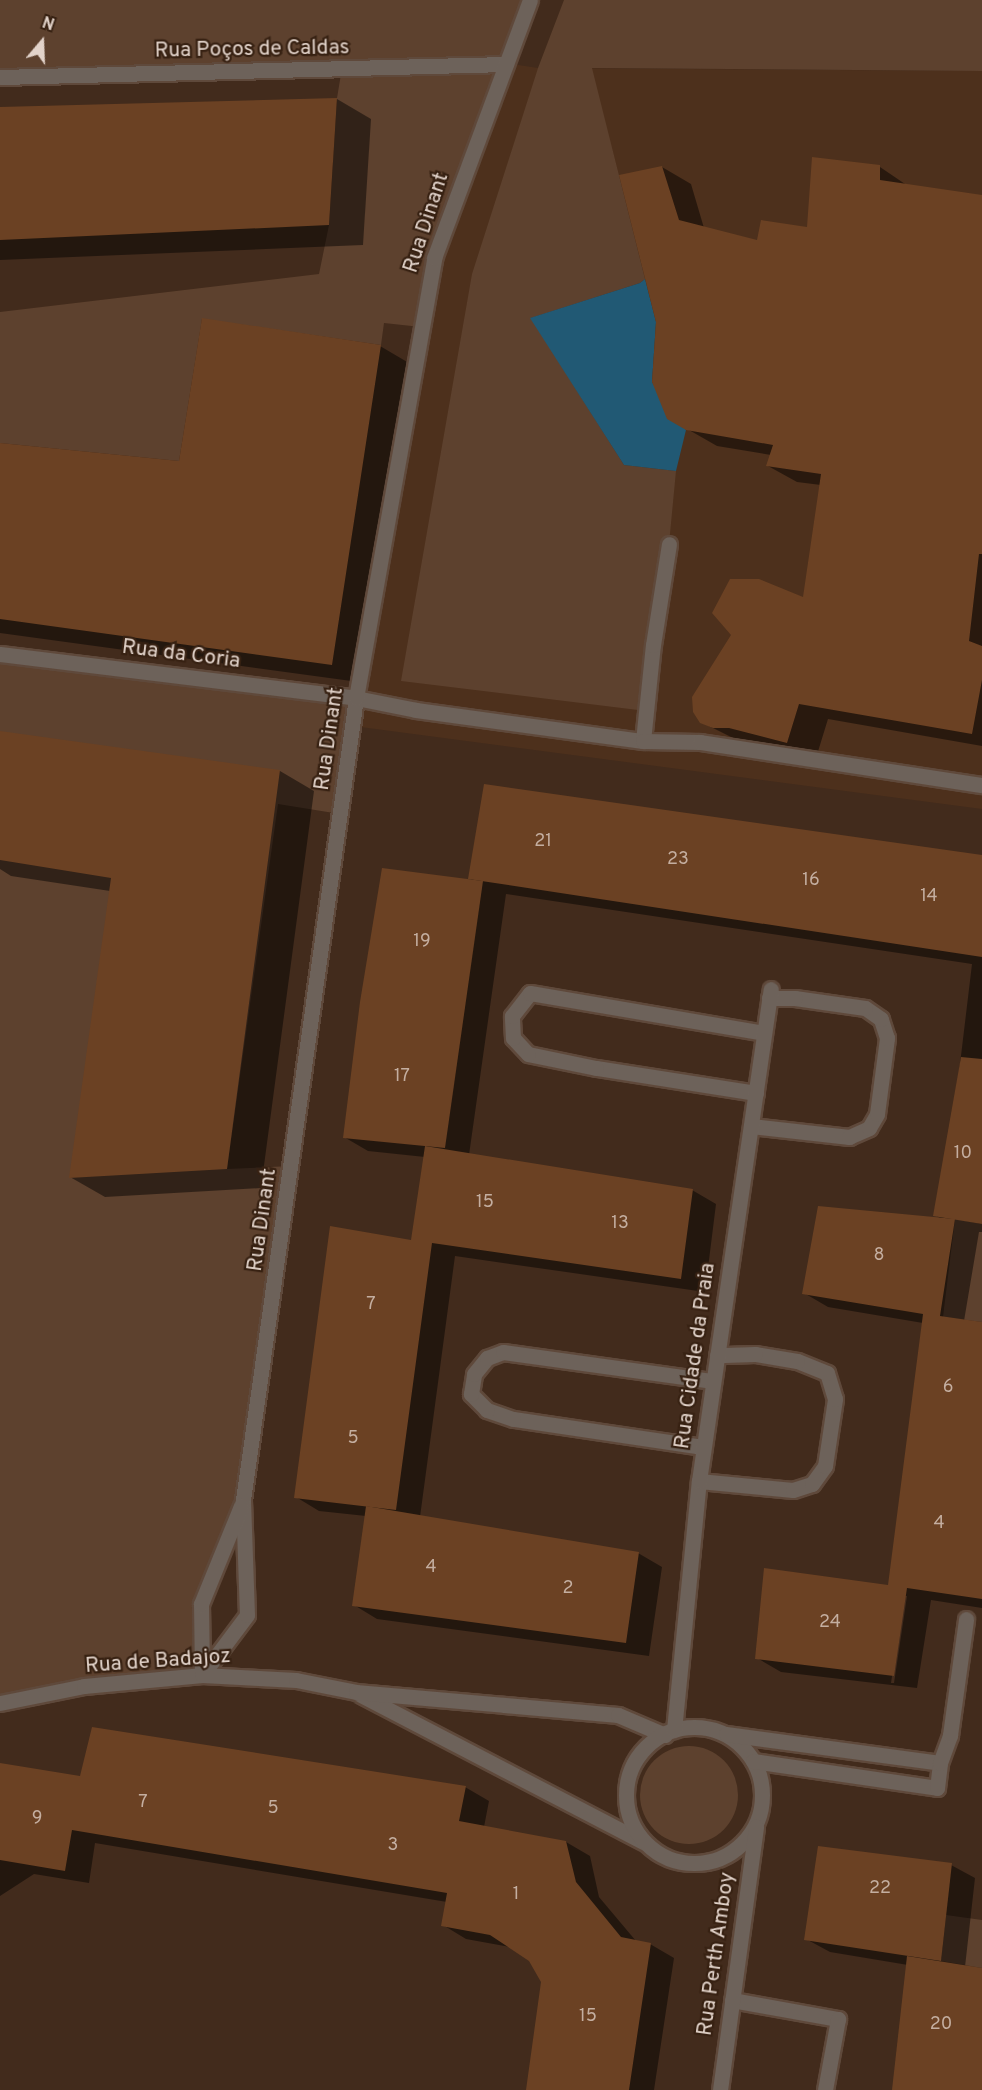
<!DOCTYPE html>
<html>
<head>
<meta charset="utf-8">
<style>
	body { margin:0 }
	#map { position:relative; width:982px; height:2090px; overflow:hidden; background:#422b1c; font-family:Overpass,sans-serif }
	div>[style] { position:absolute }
	.built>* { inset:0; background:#4d301c }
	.green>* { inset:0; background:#5d412e }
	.round { border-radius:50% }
	.water>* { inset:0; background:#215974 }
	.shadow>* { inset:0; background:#0007 }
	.building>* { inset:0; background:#6b4123 }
	.roads { filter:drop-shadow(2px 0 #5f493b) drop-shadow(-2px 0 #5f493b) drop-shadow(0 2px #5f493b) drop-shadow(0 -2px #5f493b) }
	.minor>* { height:15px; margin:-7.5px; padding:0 7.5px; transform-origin:7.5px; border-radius:7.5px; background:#6d625a }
	.minor>.ring { margin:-7.5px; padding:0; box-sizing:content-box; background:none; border:15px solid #6d625a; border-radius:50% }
	span { translate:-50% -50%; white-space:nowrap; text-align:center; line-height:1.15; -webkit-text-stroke:4.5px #372112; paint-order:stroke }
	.number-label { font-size:18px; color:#c4aea0 }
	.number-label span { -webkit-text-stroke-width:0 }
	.street-label { font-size:21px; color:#e2d3ca }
	.north { position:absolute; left:12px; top:12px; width:60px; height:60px; -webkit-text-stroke:4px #372112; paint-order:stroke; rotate:19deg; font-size:16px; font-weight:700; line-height:24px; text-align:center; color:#e2d3ca }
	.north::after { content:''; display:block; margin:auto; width:21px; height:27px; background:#e2d3ca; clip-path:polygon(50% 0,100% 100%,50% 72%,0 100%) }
</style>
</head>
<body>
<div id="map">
	<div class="built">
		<div style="clip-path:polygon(512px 64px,538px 68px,982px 71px,982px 809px,353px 726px,442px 236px)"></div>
	</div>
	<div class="green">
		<div style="clip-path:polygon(0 0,530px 0,442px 236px,421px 327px,384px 323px,381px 345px,202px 319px,179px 461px,0 443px,0 312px,319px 274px,329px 225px,337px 98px,342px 68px,0 76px)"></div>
		<div style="clip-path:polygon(564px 0,982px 0,982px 71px,592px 68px,645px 279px,640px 283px,531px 318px,624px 465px,676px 471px,669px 544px,646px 711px,401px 681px,472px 274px,538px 68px)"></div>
		<div style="clip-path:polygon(0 654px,356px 698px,340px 814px,278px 804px,227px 1169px,291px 1166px,243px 1500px,201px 1604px,202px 1675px,0 1703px)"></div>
		<div style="clip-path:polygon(955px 1219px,982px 1224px,982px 1322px,943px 1317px)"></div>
		<div class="round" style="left:640px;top:1746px;width:98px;height:98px"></div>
		<div style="clip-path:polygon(946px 1915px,982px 1920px,982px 1968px,941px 1961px)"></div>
	</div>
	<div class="water">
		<div style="clip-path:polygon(645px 279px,656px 322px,652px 382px,686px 430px,676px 471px,624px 465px,530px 318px,640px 283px)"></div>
	</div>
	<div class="shadow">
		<div style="clip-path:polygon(337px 99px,371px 119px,363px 245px,0 260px,0 109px)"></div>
		<div style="clip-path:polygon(662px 167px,691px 184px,704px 228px,758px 241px,809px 229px,880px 167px,908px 186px,982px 196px,982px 746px,828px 719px,816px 758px,743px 743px,701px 722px,804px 599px,821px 485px,797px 482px,768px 466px,771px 455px,717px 446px,668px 418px)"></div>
		<div style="clip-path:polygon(380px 346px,414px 366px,366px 683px,0 633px,0 444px,180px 463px)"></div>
		<div style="clip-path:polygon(0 733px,280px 771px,314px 791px,261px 1188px,105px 1197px,70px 1177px,110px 891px,11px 876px,0 869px)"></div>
		<div style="clip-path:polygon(evenodd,982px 856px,982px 1232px,979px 1232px,964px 1321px,982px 1323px,982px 1608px,931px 1600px,917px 1688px,781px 1672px,757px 1658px,890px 1586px,923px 1323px,828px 1307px,804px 1293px,943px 1220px,935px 1215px,957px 1089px,972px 964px,506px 894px,469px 1155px,692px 1190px,716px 1204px,705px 1292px,455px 1256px,420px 1517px,638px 1553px,662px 1567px,649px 1656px,377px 1619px,354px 1605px,366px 1516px,319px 1511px,296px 1497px,412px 1241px,425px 1157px,368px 1151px,344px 1137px,475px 882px,469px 878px,982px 856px,904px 1596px,907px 1596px,894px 1683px,891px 1683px,904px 1596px)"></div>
		<div style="clip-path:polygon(0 1765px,81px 1778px,465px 1787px,489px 1801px,484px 1827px,566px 1842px,590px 1856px,599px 1897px,636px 1941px,650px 1944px,674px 1958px,654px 2090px,529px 2090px,542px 1982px,530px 1960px,510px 1947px,466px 1939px,443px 1925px,447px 1902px,95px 1843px,89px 1883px,34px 1874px,0 1896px)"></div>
		<div style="clip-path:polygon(951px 1865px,975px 1878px,965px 1967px,982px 1970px,982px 2090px,893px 2090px,908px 1965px,830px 1952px,806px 1939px)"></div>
	</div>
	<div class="building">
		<div style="clip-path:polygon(337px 98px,329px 225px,0 240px,0 107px)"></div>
		<div style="clip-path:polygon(812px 157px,880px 165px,880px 180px,982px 195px,982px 554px,979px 554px,969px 641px,982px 646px,982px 680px,972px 734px,799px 704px,787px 743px,729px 728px,713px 728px,700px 723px,693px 712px,692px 697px,731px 635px,712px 613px,730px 579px,759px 579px,803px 597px,821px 474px,766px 466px,773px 445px,686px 430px,667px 419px,652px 382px,656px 322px,619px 175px,662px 166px,679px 220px,757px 240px,761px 220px,807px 227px)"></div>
		<div style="clip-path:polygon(202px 318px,381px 345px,332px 665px,0 619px,0 443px,179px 461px)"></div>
		<div style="clip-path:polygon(0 731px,280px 770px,227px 1169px,69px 1178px,111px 878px,0 860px)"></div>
		<div style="clip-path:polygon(484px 784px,982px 855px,982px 957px,468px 879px)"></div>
		<div style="clip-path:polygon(382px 868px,483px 881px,445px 1148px,343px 1138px,360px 1002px)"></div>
		<div style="clip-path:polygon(961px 1057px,982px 1059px,982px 1224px,933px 1216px)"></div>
		<div style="clip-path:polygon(425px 1146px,693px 1189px,681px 1279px,432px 1243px,396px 1510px,294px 1498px,330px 1226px,411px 1240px)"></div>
		<div style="clip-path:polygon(818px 1206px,955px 1219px,940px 1316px,982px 1322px,982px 1599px,907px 1588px,894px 1676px,755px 1659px,764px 1568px,888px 1585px,923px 1314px,802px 1294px)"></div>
		<div style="clip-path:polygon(366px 1506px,639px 1552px,626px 1643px,352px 1606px)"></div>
		<div style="clip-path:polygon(92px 1727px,466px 1786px,459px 1821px,566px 1841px,576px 1882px,621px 1937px,651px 1943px,629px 2090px,526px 2090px,541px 1982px,529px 1961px,490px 1935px,441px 1926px,447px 1893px,72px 1830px,65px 1871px,0 1860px,0 1763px,80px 1776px)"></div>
		<div style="clip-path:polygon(818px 1846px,952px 1863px,941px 1961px,804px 1940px)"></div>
		<div style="clip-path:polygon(907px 1956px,982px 1968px,982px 2090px,892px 2090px)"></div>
	</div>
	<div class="roads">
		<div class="minor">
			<div style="left:0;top:77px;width:506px;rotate:-1.47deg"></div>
			<div style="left:0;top:654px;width:359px;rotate:7deg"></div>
			<div style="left:356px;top:698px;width:61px;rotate:11.3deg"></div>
			<div style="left:416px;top:710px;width:229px;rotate:7.8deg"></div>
			<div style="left:643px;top:741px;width:97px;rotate:-84.1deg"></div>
			<div style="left:653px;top:645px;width:102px;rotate:-81deg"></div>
			<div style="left:643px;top:741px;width:57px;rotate:1deg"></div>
			<div style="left:700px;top:742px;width:285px;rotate:8.7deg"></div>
			<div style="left:756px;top:1093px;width:162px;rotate:-171.1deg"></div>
			<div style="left:596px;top:1068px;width:69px;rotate:-168.4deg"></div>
			<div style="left:528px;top:1054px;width:22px;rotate:-133deg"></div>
			<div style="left:513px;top:1038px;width:22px;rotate:-93deg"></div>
			<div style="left:512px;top:1016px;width:29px;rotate:-52deg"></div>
			<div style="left:530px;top:993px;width:237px;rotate:9.7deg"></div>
			<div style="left:751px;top:1126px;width:99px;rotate:6.4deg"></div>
			<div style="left:849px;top:1137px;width:22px;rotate:-24deg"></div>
			<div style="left:869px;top:1128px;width:16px;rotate:-60deg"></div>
			<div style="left:877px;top:1114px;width:77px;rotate:-82.5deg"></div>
			<div style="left:887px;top:1038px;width:20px;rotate:-108deg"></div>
			<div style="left:881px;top:1019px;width:19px;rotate:-145deg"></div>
			<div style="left:865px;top:1008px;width:71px;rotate:-171.9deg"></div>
			<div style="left:795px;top:998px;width:26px;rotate:180deg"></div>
			<div style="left:703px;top:1447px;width:192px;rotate:-171.6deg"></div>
			<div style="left:513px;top:1419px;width:28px;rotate:-161deg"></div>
			<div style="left:487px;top:1410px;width:23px;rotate:-135deg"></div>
			<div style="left:471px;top:1394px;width:20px;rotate:-81deg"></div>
			<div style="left:474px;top:1374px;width:21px;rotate:-51deg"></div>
			<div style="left:487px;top:1358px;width:17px;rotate:-21deg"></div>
			<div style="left:503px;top:1352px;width:212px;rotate:7.9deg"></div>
			<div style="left:699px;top:1481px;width:94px;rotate:5.5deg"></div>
			<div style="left:793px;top:1490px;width:20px;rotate:-18deg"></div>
			<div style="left:812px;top:1484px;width:22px;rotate:-54deg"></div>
			<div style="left:825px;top:1466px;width:68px;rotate:-81.5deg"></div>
			<div style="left:835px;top:1399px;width:27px;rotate:-107deg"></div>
			<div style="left:827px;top:1373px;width:32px;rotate:-158deg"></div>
			<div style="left:797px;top:1361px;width:43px;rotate:-170.5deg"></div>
			<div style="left:755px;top:1354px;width:38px;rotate:178deg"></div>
			<div style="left:202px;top:1675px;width:75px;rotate:-53.1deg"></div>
			<div style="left:247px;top:1615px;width:115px;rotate:-92deg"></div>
			<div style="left:243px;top:1500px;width:810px;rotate:-81.98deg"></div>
			<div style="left:356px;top:698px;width:447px;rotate:-79.9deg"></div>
			<div style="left:434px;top:258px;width:275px;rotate:-69.6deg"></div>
			<div style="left:202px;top:1675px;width:71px;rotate:-90.8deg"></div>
			<div style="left:201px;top:1604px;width:106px;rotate:-67.8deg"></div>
			<div style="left:361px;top:1695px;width:318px;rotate:27.5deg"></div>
			<div style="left:0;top:1703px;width:86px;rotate:-11.4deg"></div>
			<div style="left:84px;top:1686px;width:119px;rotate:-5.3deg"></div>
			<div style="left:202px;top:1675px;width:94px;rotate:3deg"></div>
			<div style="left:296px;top:1680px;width:61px;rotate:11.3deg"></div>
			<div style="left:356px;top:1692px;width:263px;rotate:5deg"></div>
			<div style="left:618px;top:1715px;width:51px;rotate:23.1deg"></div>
			<div class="ring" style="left:626px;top:1727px;width:121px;height:121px"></div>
			<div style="left:674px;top:1730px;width:250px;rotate:-84.3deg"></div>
			<div style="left:699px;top:1481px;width:497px;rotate:-81.7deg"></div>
			<div style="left:726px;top:1734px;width:216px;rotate:7.7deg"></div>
			<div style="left:753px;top:1761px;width:186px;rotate:8.3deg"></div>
			<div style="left:937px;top:1788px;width:25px;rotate:-83deg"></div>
			<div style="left:940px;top:1763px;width:30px;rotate:-70deg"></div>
			<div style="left:950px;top:1735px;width:117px;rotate:-82.1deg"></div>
			<div style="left:732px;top:2000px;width:108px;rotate:10.2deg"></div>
			<div style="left:838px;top:2019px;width:72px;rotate:100.4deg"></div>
			<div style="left:720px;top:2090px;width:266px;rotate:-82.2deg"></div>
		</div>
	</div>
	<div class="number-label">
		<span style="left:543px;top:842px">21</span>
		<span style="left:678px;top:860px">23</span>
		<span style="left:811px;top:881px">16</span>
		<span style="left:929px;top:897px">14</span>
		<span style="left:422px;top:942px">19</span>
		<span style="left:402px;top:1077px">17</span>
		<span style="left:963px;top:1154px">10</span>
		<span style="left:485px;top:1203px">15</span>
		<span style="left:620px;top:1224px">13</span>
		<span style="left:879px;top:1256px">8</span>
		<span style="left:371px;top:1305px">7</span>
		<span style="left:948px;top:1388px">6</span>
		<span style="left:353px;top:1439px">5</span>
		<span style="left:939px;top:1524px">4</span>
		<span style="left:431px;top:1568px">4</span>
		<span style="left:568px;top:1589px">2</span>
		<span style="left:830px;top:1623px">24</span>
		<span style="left:143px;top:1803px">7</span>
		<span style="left:273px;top:1809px">5</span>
		<span style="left:37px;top:1819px">9</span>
		<span style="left:393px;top:1846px">3</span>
		<span style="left:880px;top:1889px">22</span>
		<span style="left:516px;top:1895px">1</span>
		<span style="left:588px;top:2017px">15</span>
		<span style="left:941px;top:2025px">20</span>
	</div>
	<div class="street-label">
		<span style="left:252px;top:50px;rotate:-1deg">Rua Poços de Caldas</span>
		<span style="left:427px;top:223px;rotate:-72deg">Rua Dinant</span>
		<span style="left:181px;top:655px;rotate:7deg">Rua da Coria</span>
		<span style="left:330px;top:739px;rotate:-82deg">Rua Dinant</span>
		<span style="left:263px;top:1220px;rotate:-82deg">Rua Dinant</span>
		<span style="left:696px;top:1356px;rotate:-82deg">Rua Cidade da Praia</span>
		<span style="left:158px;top:1662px;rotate:-4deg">Rua de Badajoz</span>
		<span style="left:717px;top:1954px;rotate:-82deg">Rua Perth Amboy</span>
	</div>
	<div class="north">N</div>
</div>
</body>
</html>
